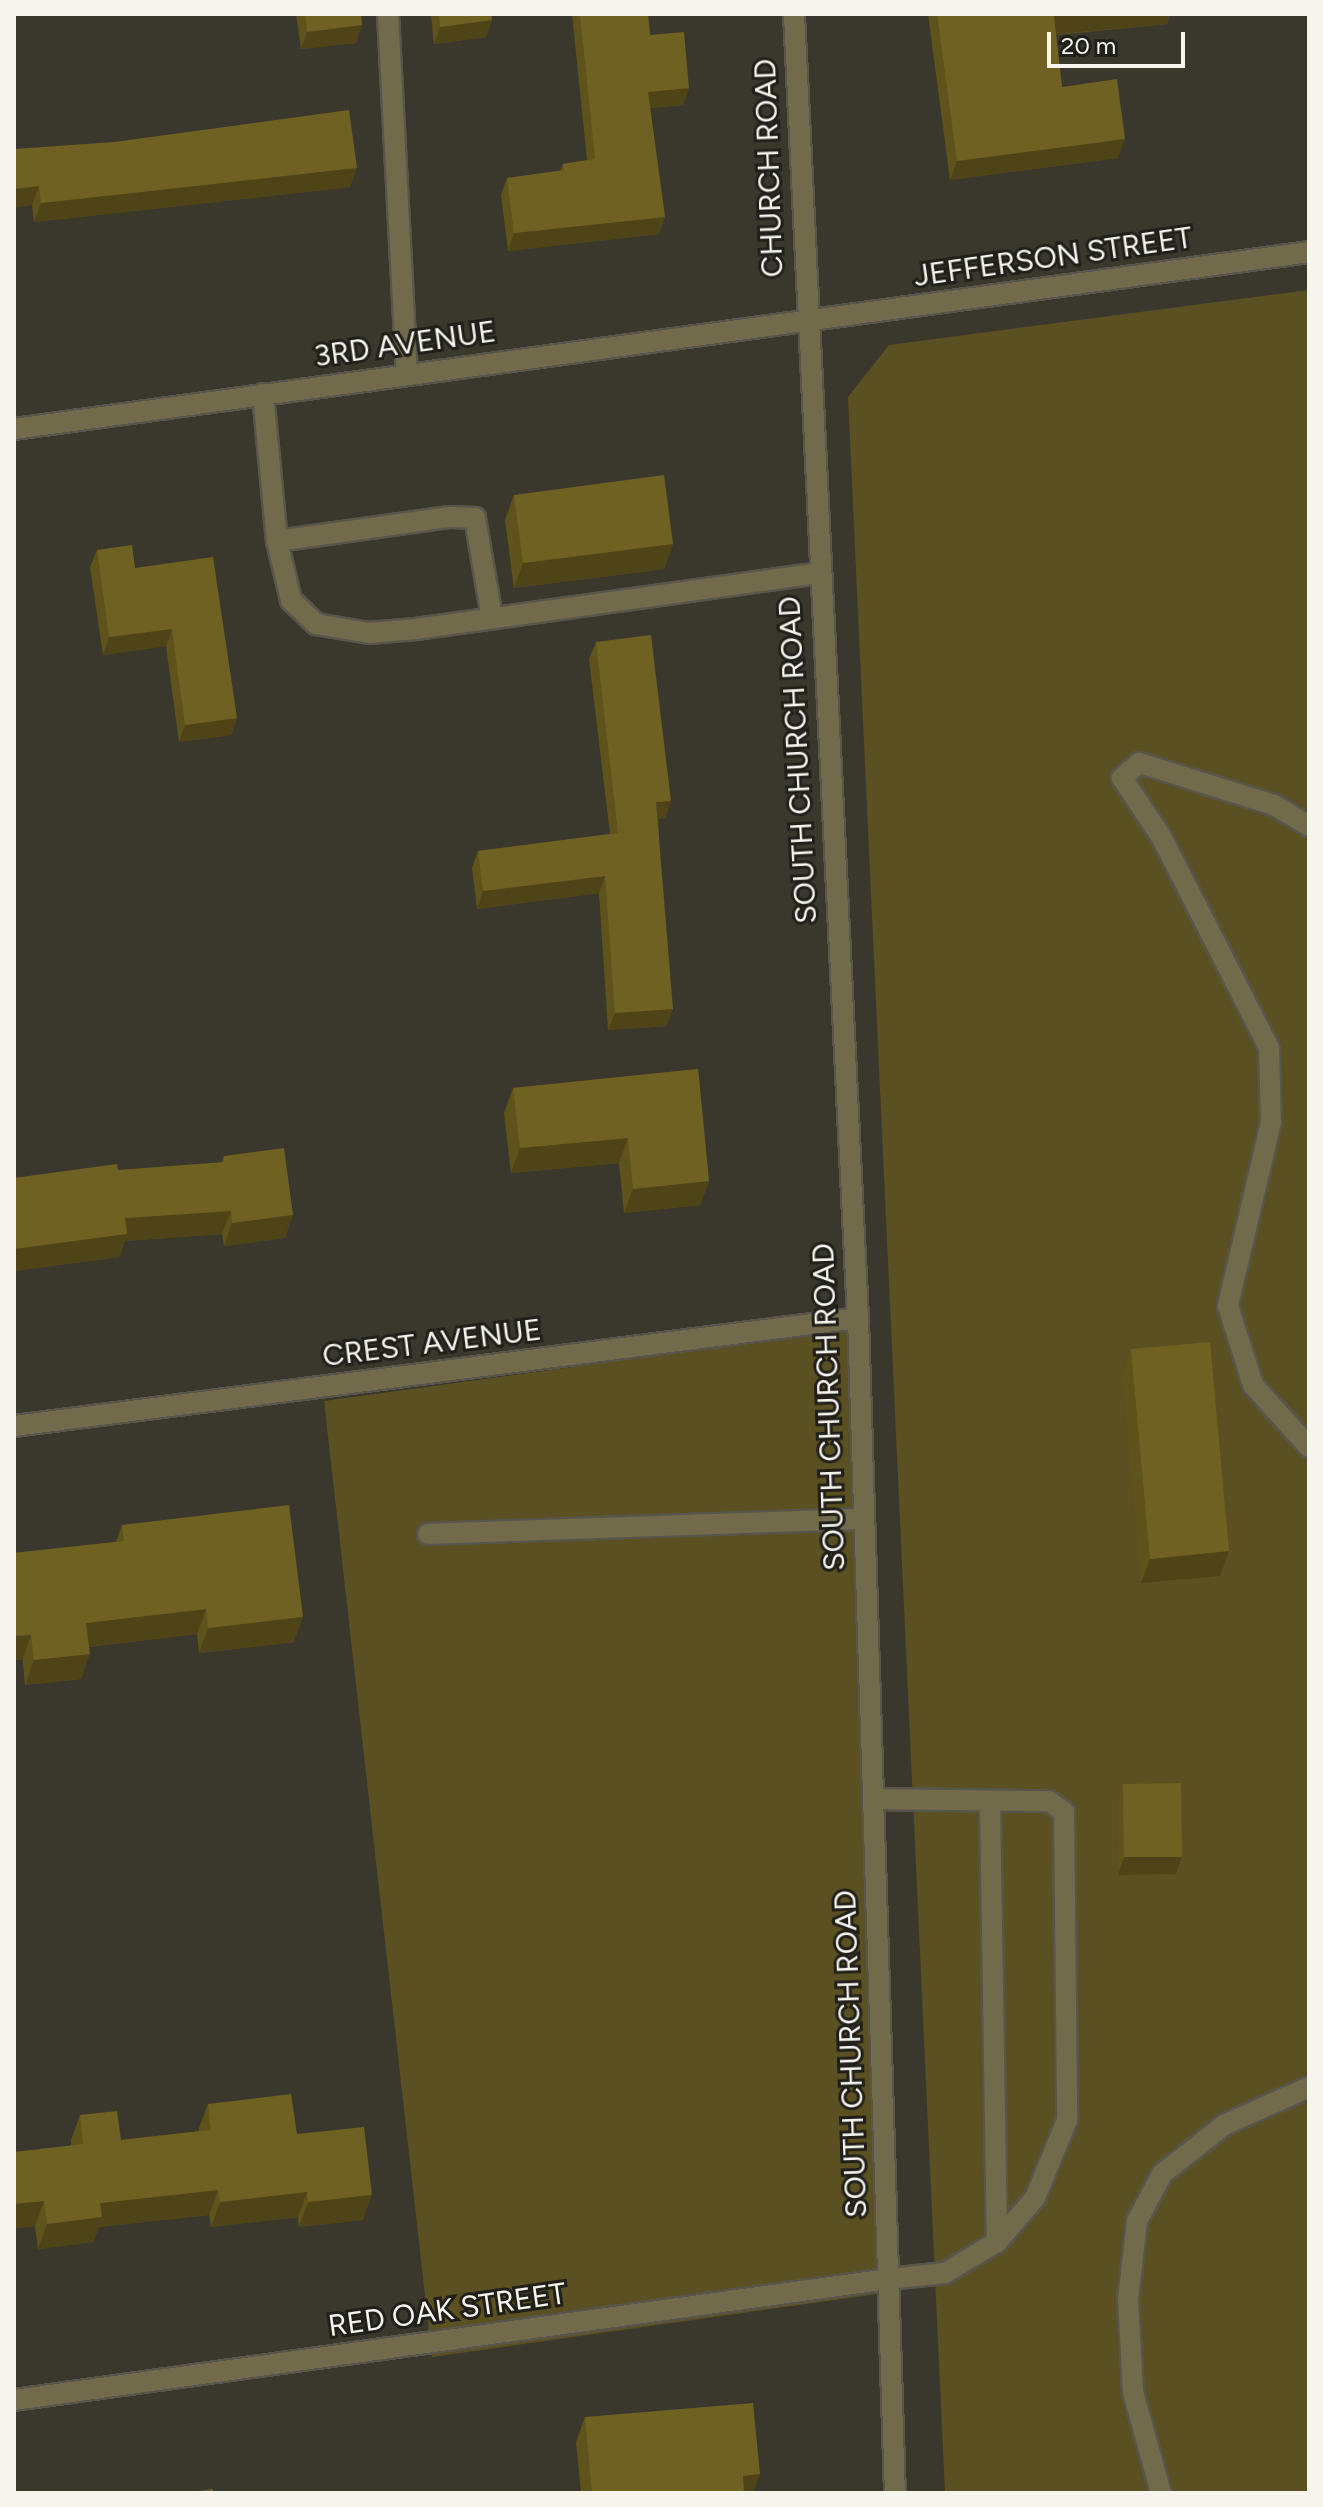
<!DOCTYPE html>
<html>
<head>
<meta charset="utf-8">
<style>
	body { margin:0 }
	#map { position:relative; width:1323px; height:2507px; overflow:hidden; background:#3a382d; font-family:Figtree,sans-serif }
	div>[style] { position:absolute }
	.green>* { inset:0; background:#5b5021 }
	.roads { filter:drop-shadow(2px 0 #58564c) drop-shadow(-2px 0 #58564c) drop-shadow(0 2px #58564c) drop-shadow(0 -2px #58564c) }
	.service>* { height:20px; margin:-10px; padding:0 10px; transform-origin:10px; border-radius:10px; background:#726b4b }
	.minor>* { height:20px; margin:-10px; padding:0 10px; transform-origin:10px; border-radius:10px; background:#726b4b }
	.tertiary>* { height:20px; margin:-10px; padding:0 10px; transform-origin:10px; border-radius:10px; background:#726b4b }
	.wall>* { inset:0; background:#5f531c }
	.shaded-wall>* { inset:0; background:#4e4417 }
	.building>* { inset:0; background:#6f6121 }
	span { translate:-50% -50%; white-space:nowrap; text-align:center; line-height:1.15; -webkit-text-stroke:6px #201f1a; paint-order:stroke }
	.street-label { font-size:30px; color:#f5f4ed }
	.frame { position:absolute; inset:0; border:16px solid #f5f4ed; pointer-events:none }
	.scale { position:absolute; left:1047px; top:32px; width:138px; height:36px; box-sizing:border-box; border:4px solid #f5f4ed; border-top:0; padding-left:10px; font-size:24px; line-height:28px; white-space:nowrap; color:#f5f4ed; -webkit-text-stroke:6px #201f1a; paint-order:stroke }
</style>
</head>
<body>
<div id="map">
	<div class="green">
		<div style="clip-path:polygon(1309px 290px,1309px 2493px,945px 2493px,848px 397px,889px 345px)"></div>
		<div style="clip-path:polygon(847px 1329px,877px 2294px,432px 2357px,324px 1401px)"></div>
	</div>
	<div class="roads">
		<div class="service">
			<div style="left:388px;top:14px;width:361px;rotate:87deg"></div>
			<div style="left:263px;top:394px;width:148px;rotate:84.6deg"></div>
			<div style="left:277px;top:541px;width:61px;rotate:76.7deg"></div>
			<div style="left:291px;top:600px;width:35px;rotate:44deg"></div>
			<div style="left:316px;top:624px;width:54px;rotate:9.6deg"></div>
			<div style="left:369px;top:633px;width:47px;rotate:-4.9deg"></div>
			<div style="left:416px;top:629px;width:406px;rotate:-7.9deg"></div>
			<div style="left:277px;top:541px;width:175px;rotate:-7.9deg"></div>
			<div style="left:450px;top:517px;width:25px;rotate:2deg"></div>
			<div style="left:475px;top:518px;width:100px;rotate:80.3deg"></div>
			<div style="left:1309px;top:826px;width:41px;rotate:-149deg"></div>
			<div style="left:1274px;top:805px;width:141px;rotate:-162.7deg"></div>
			<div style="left:1139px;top:763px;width:23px;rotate:139deg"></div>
			<div style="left:1122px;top:778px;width:72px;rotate:56.3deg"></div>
			<div style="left:1162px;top:838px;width:236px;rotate:63deg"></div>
			<div style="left:1269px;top:1048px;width:74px;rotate:88.5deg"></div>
			<div style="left:1271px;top:1122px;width:189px;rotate:103.2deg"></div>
			<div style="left:1228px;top:1306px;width:83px;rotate:72.4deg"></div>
			<div style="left:1253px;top:1385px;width:84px;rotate:47.9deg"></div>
			<div style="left:428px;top:1534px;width:436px;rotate:-2deg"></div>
			<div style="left:873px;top:1799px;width:176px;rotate:0.7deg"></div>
			<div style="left:1049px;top:1801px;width:19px;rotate:36deg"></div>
			<div style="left:1064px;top:1812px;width:308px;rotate:89.4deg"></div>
			<div style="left:1067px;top:2120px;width:84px;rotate:112.3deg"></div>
			<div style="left:1035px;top:2198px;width:58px;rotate:130.8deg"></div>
			<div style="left:997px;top:2242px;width:61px;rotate:149.2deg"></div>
			<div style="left:945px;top:2273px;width:57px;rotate:174deg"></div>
			<div style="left:990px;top:1801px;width:441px;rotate:89.1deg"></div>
			<div style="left:1161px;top:2493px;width:105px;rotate:-105.5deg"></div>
			<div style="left:1133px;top:2392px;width:92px;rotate:-93.1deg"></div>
			<div style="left:1128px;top:2300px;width:80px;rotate:-83.5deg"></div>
			<div style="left:1137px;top:2221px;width:53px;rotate:-62deg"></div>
			<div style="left:1162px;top:2174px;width:79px;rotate:-38.3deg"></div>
			<div style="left:1224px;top:2125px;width:93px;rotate:-24.1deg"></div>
		</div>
		<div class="minor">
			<div style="left:794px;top:14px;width:1306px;rotate:87.19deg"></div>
			<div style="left:858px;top:1318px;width:1176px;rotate:88.2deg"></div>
			<div style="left:14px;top:1426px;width:851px;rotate:-7.29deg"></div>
			<div style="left:14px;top:2400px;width:882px;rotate:-7.88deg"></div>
		</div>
		<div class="tertiary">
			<div style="left:14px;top:429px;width:1307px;rotate:-7.78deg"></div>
		</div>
	</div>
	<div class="wall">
		<div style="clip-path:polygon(296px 14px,361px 14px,356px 43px,301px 49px)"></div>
		<div style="clip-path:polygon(431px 14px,491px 14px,492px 20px,486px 37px,434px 44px)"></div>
		<div style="clip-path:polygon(572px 14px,648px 14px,650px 35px,689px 88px,683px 105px,650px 108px,665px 217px,659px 234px,508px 251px,501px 195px,507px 178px,560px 171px,563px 164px,587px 160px)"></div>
		<div style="clip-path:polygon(928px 14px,1170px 14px,1167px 24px,1056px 35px,1062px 87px,1118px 158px,950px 180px)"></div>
		<div style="clip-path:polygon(14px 149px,350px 187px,34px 222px,32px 205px)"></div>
		<div style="clip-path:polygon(514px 495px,673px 544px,664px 569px,514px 588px,505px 520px)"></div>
		<div style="clip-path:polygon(97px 550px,135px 568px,237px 718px,231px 735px,179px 742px,166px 646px,103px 655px,90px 567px)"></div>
		<div style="clip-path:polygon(596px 642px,671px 801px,665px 818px,658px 819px,667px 1026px,608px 1030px,599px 893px,477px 909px,472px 868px,478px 851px,610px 834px,589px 659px)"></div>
		<div style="clip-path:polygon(698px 1069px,709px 1181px,700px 1205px,624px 1213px,619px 1163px,511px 1173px,504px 1113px,513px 1088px)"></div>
		<div style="clip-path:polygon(224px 1156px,285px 1238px,224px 1246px,222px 1234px,125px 1241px,119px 1257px,14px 1271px,14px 1178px,221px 1163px)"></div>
		<div style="clip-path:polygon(1131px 1349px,1229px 1551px,1220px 1576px,1141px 1583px,1122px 1374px)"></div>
		<div style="clip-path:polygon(122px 1525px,294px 1642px,199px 1653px,197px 1634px,89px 1647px,81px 1679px,25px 1685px,14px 1553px,116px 1542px)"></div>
		<div style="clip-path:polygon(1123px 1784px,1176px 1874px,1118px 1875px,1117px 1802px)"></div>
		<div style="clip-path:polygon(208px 2104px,297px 2134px,363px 2220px,299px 2227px,298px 2217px,211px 2227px,209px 2215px,99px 2227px,93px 2242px,38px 2249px,35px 2226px,14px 2228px,71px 2145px,71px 2140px,80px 2115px,121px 2140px,199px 2131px,199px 2128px)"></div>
		<div style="clip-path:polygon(585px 2417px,753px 2493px,581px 2493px,576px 2442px)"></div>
	</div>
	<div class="shaded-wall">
		<div style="clip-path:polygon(1074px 14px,1170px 14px,1167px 24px,1047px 35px,1054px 16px)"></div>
		<div style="clip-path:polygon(492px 20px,486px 37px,434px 44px,440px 27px)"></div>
		<div style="clip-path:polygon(362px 25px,356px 43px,301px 49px,307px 32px)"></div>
		<div style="clip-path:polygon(689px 88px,683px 105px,642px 109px,648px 92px)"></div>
		<div style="clip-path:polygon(1125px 139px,1118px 158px,950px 180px,957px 161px)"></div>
		<div style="clip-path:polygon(357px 168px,350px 187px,34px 222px,41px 203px)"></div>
		<div style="clip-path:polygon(39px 186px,32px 205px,14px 208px,14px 189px)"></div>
		<div style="clip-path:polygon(665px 217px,659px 234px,508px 251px,514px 233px)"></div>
		<div style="clip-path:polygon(673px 544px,664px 569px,514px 588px,523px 563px)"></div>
		<div style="clip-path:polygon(172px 629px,166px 646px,103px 655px,109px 637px)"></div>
		<div style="clip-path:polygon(237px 718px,231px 735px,179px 742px,185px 725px)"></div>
		<div style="clip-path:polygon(671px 801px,665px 818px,650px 820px,656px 802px)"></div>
		<div style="clip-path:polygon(605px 876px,599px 893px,477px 909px,483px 891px)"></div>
		<div style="clip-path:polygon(673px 1009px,667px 1026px,608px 1030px,615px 1013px)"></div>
		<div style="clip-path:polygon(628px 1138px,619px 1163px,511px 1173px,520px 1148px)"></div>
		<div style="clip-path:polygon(709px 1181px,700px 1205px,624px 1213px,633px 1189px)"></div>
		<div style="clip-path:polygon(231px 1211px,222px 1234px,125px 1241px,119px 1257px,14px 1271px,14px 1249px,125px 1218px)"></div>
		<div style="clip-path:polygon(293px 1215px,285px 1238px,224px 1246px,232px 1223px)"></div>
		<div style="clip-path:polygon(1229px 1551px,1220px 1576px,1141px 1583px,1150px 1559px)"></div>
		<div style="clip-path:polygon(206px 1609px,197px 1634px,77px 1648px,86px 1623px)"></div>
		<div style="clip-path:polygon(303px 1617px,294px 1642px,199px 1653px,208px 1628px)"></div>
		<div style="clip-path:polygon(31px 1635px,22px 1660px,14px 1660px,14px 1636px)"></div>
		<div style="clip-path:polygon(90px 1654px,81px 1679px,25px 1685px,34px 1660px)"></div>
		<div style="clip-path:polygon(1124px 1857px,1182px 1857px,1176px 1874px,1118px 1875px)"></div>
		<div style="clip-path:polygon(218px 2190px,209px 2215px,99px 2227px,93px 2242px,38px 2249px,47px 2224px,100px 2203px)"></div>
		<div style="clip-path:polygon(307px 2192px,298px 2217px,211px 2227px,220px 2202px)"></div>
		<div style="clip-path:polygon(372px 2195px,363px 2220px,299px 2227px,308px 2202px)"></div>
		<div style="clip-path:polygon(44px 2201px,35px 2226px,14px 2228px,14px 2204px)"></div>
		<div style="clip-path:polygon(760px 2474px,753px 2493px,736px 2493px,743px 2476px)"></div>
	</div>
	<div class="building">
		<div style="clip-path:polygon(305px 14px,361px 14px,362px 25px,307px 32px)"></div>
		<div style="clip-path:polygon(439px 14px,491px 14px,492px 20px,440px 27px)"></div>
		<div style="clip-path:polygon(580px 14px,648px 14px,650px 35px,684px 32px,689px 88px,648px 92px,665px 217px,514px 233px,507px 178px,564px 170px,563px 164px,595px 159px)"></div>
		<div style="clip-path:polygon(937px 14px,1074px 14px,1054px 16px,1062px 87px,1117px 79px,1125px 139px,957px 161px)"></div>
		<div style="clip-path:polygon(349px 110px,357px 168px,41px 203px,39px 186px,14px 189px,14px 149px,114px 142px)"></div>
		<div style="clip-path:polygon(664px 475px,673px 544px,523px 563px,514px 495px)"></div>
		<div style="clip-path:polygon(132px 545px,135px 568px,213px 557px,237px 718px,185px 725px,172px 629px,109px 637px,97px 550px)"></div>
		<div style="clip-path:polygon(651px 635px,671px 801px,656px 802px,673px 1009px,615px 1013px,605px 876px,483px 891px,478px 851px,618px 833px,596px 642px)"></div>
		<div style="clip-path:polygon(698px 1069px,709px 1181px,633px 1189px,628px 1138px,520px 1148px,513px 1088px)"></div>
		<div style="clip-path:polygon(284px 1148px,293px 1215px,232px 1223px,231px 1211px,125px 1218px,127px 1234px,14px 1249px,14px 1178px,117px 1164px,118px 1170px,224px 1162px,224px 1156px)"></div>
		<div style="clip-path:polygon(1210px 1342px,1229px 1551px,1150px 1559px,1131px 1349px)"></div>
		<div style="clip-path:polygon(289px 1505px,303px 1617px,208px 1628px,206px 1609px,86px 1623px,90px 1654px,34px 1660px,31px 1635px,14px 1636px,14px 1553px,124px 1541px,122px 1525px)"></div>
		<div style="clip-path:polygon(1181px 1783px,1182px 1857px,1124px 1857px,1123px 1784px)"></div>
		<div style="clip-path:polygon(291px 2094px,297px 2134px,364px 2127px,372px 2195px,308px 2202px,307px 2192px,220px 2202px,218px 2190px,100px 2203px,102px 2217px,47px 2224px,44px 2201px,14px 2204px,14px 2152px,83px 2144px,80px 2115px,117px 2111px,121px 2140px,211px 2130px,208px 2104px)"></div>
		<div style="clip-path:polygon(753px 2403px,760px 2474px,743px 2476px,744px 2493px,592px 2493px,585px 2417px)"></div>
		<div style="clip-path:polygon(213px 2489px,213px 2493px,184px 2493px)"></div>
	</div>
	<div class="street-label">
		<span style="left:769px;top:168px;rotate:-92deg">CHURCH ROAD</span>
		<span style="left:1053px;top:257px;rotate:-8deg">JEFFERSON STREET</span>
		<span style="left:405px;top:344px;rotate:-8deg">3RD AVENUE</span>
		<span style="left:798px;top:760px;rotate:-93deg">SOUTH CHURCH ROAD</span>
		<span style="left:432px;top:1343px;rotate:-7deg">CREST AVENUE</span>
		<span style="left:829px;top:1407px;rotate:-92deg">SOUTH CHURCH ROAD</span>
		<span style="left:851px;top:2054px;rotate:-92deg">SOUTH CHURCH ROAD</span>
		<span style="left:447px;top:2310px;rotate:-8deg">RED OAK STREET</span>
	</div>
	<div class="frame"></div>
	<div class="scale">20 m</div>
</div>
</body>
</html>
